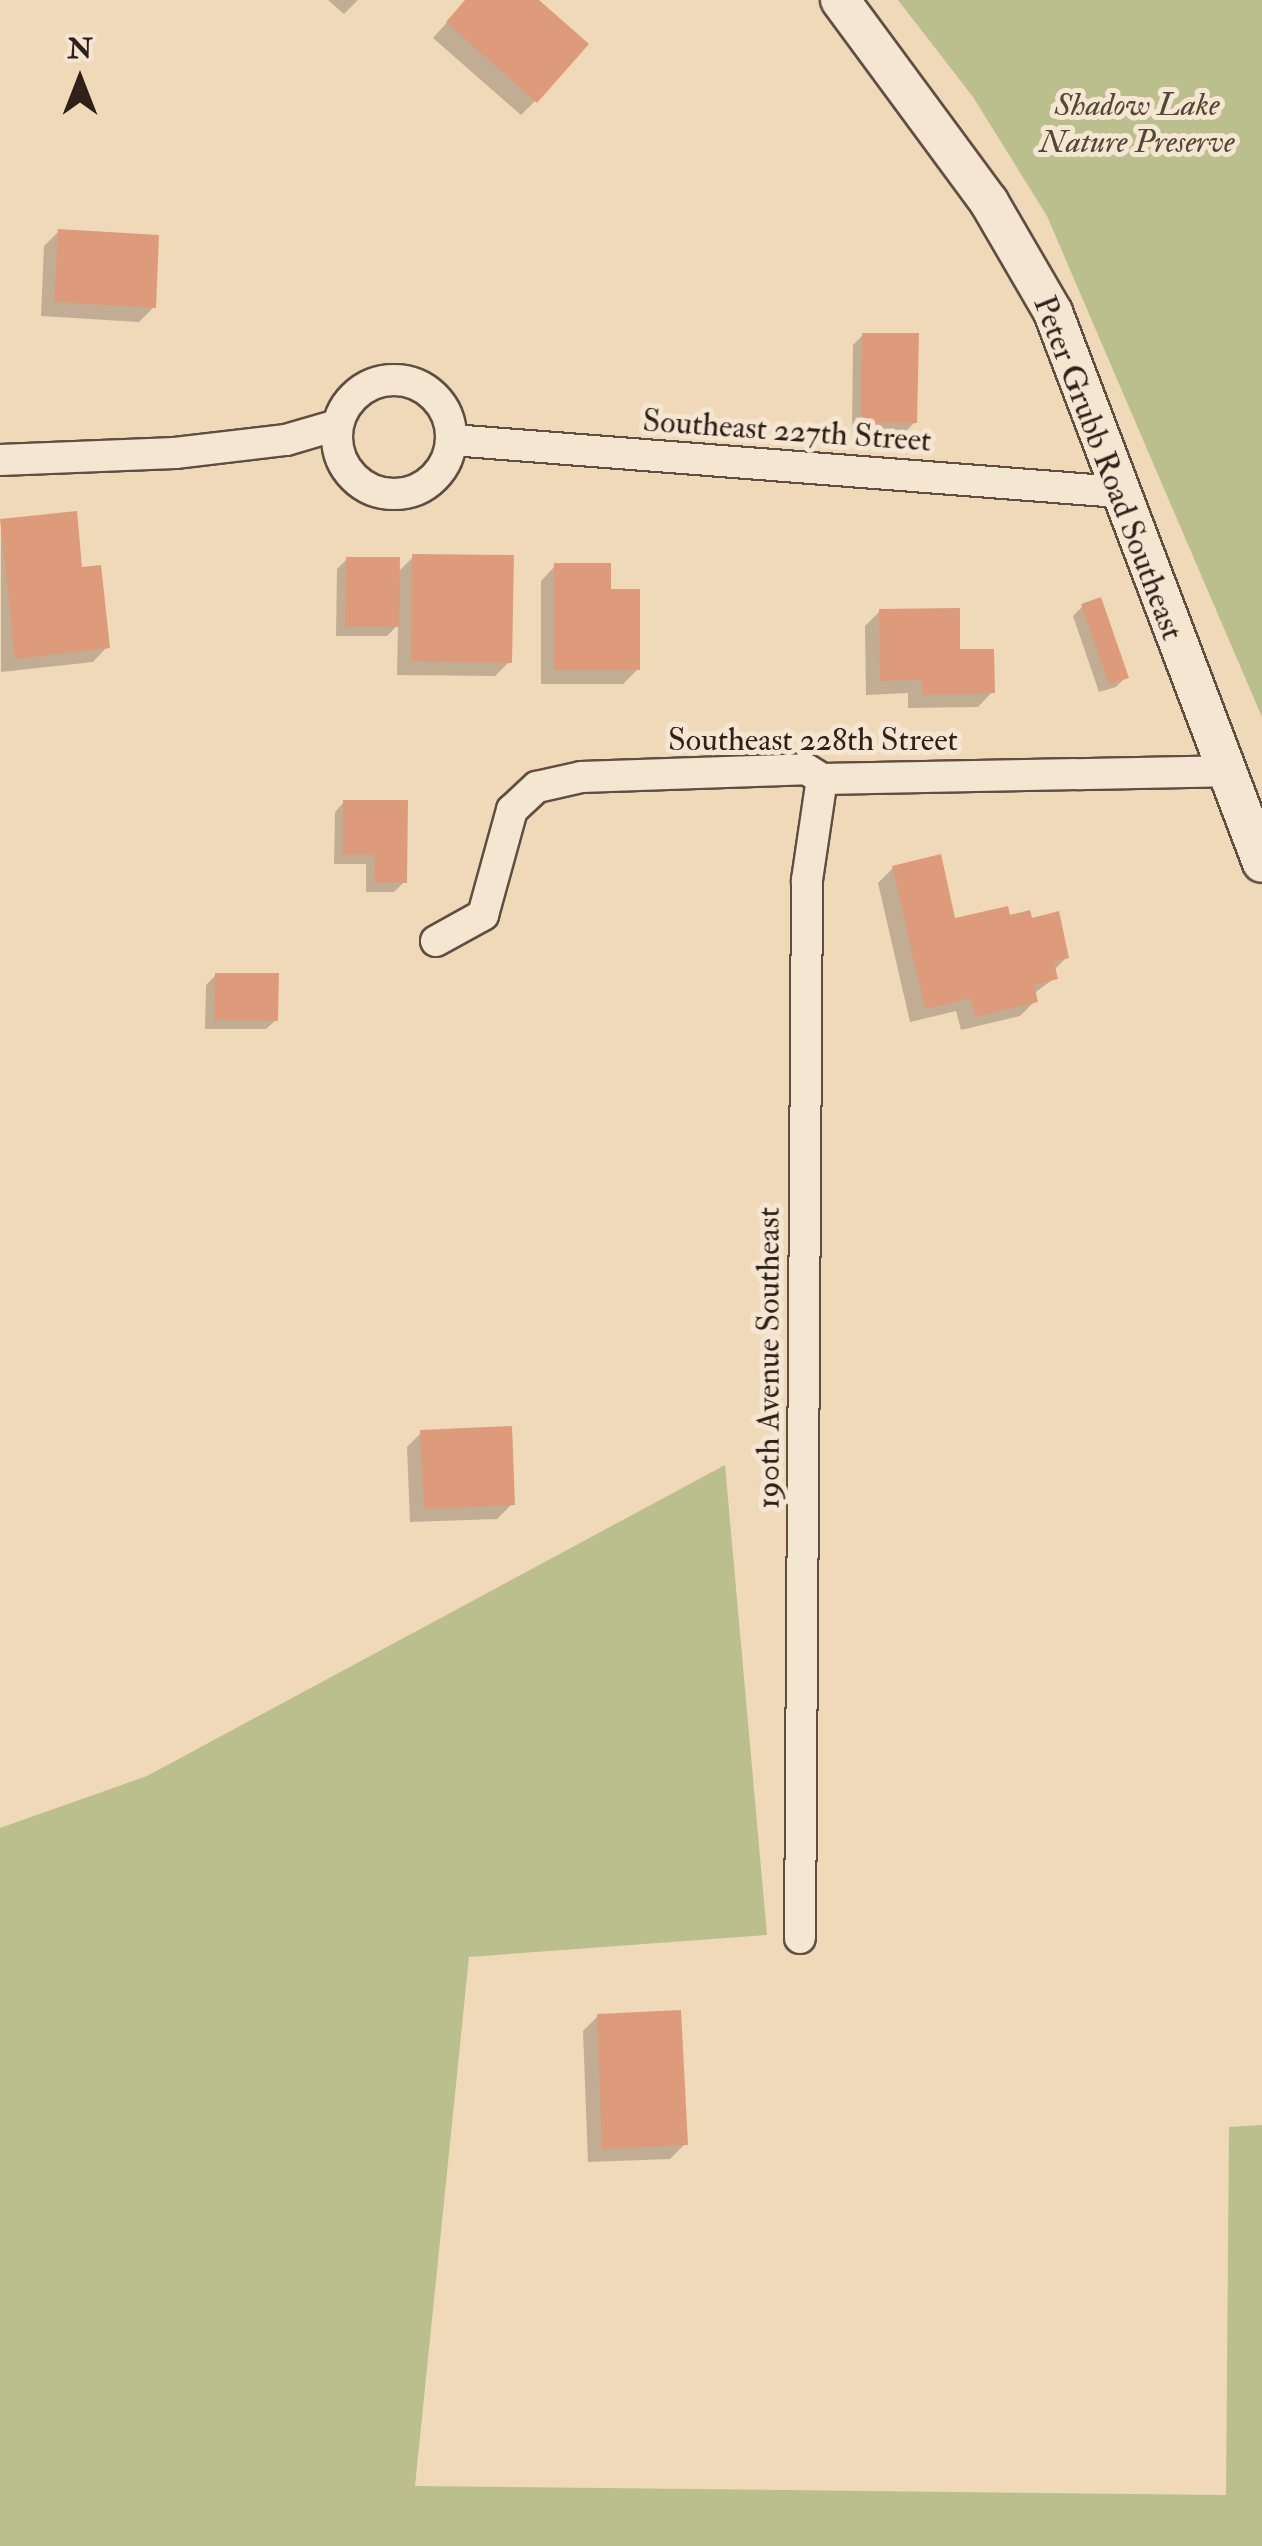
<!DOCTYPE html>
<html>
<head>
<meta charset="utf-8">
<style>
	body { margin:0 }
	#map { position:relative; width:1262px; height:2546px; overflow:hidden; background:#f0d9b9; font-family:"IM FELL Double Pica",serif }
	div>[style] { position:absolute }
	.green>* { inset:0; background:#bbbf8e }
	.shadow>* { inset:0; background:#0003 }
	.building>* { inset:0; background:#de9b7b }
	.roads { filter:drop-shadow(2px 0 #5f4e42) drop-shadow(-2px 0 #5f4e42) drop-shadow(0 2px #5f4e42) drop-shadow(0 -2px #5f4e42) }
	.minor>* { height:30px; margin:-15px; padding:0 15px; transform-origin:15px; border-radius:15px; background:#f5e6d2 }
	.minor>.ring { margin:-15px; padding:0; box-sizing:content-box; background:none; border:30px solid #f5e6d2; border-radius:50% }
	.tertiary>* { height:38px; margin:-19px; padding:0 19px; transform-origin:19px; border-radius:19px; background:#f5e6d2 }
	span { translate:-50% -50%; white-space:nowrap; text-align:center; line-height:1.15; -webkit-text-stroke:10px #f5e6d2; paint-order:stroke }
	.park-label { font-size:32px; color:#524837; font-style:italic }
	.street-label { font-size:32px; color:#2f201a }
	.north { position:absolute; left:30px; top:30px; width:100px; height:100px; -webkit-text-stroke:8px #f5e6d2; paint-order:stroke; rotate:0deg; font-size:28px; font-weight:700; line-height:40px; text-align:center; color:#2f201a }
	.north::after { content:''; display:block; margin:auto; width:35px; height:45px; background:#2f201a; clip-path:polygon(50% 0,100% 100%,50% 72%,0 100%) }
</style>
</head>
<body>
<div id="map">
	<div class="green">
		<div style="clip-path:polygon(898px 0,1262px 0,1262px 717px,1047px 216px,973px 97px)"></div>
		<div style="clip-path:polygon(725px 1465px,767px 1935px,469px 1957px,415px 2486px,1226px 2495px,1229px 2127px,1262px 2125px,1262px 2546px,0 2546px,0 1828px,147px 1776px)"></div>
	</div>
	<div class="shadow">
		<div style="clip-path:polygon(328px 0,358px 0,344px 14px)"></div>
		<div style="clip-path:polygon(467px 0,535px 0,535px 101px,521px 115px,433px 38px)"></div>
		<div style="clip-path:polygon(59px 231px,154px 307px,139px 322px,41px 316px,44px 246px)"></div>
		<div style="clip-path:polygon(863px 335px,915px 422px,905px 432px,852px 432px,853px 345px)"></div>
		<div style="clip-path:polygon(1px 522px,80px 570px,107px 647px,93px 662px,1px 672px)"></div>
		<div style="clip-path:polygon(413px 557px,510px 661px,495px 676px,397px 675px,398px 625px,387px 636px,336px 636px,337px 569px,347px 559px,397px 573px)"></div>
		<div style="clip-path:polygon(555px 566px,609px 592px,638px 669px,623px 684px,541px 684px,541px 581px)"></div>
		<div style="clip-path:polygon(1083px 606px,1126px 677px,1116px 687px,1099px 692px,1073px 616px)"></div>
		<div style="clip-path:polygon(880px 611px,958px 652px,992px 692px,978px 707px,908px 708px,908px 693px,866px 695px,865px 626px)"></div>
		<div style="clip-path:polygon(344px 802px,404px 882px,394px 892px,366px 892px,366px 864px,334px 864px,335px 812px)"></div>
		<div style="clip-path:polygon(893px 868px,954px 921px,1030px 921px,1067px 957px,1054px 970px,1055px 978px,1033px 994px,1035px 1001px,1020px 1016px,961px 1030px,956px 1011px,910px 1022px,878px 883px)"></div>
		<div style="clip-path:polygon(216px 975px,276px 1020px,266px 1029px,205px 1029px,206px 985px)"></div>
		<div style="clip-path:polygon(422px 1432px,512px 1504px,497px 1519px,410px 1522px,407px 1447px)"></div>
		<div style="clip-path:polygon(598px 2016px,685px 2144px,670px 2159px,588px 2162px,583px 2031px)"></div>
	</div>
	<div class="building">
		<div style="clip-path:polygon(465px 0,539px 0,589px 44px,537px 103px,446px 22px)"></div>
		<div style="clip-path:polygon(58px 229px,159px 235px,156px 308px,54px 302px)"></div>
		<div style="clip-path:polygon(862px 333px,919px 333px,917px 423px,861px 423px)"></div>
		<div style="clip-path:polygon(77px 511px,82px 567px,101px 565px,110px 648px,15px 659px,0 519px)"></div>
		<div style="clip-path:polygon(412px 554px,514px 555px,512px 663px,411px 661px)"></div>
		<div style="clip-path:polygon(346px 557px,400px 557px,399px 627px,345px 627px)"></div>
		<div style="clip-path:polygon(554px 563px,611px 563px,611px 589px,640px 589px,640px 670px,554px 670px)"></div>
		<div style="clip-path:polygon(1101px 597px,1129px 678px,1109px 684px,1081px 604px)"></div>
		<div style="clip-path:polygon(960px 608px,960px 649px,994px 649px,995px 693px,922px 695px,922px 680px,880px 681px,879px 609px)"></div>
		<div style="clip-path:polygon(343px 800px,408px 800px,407px 883px,374px 883px,375px 855px,343px 855px)"></div>
		<div style="clip-path:polygon(941px 854px,955px 918px,1008px 906px,1010px 915px,1030px 910px,1032px 918px,1059px 911px,1069px 958px,1054px 962px,1058px 979px,1034px 985px,1038px 1002px,975px 1017px,971px 998px,925px 1009px,892px 866px)"></div>
		<div style="clip-path:polygon(215px 973px,279px 973px,278px 1021px,214px 1020px)"></div>
		<div style="clip-path:polygon(512px 1426px,515px 1505px,424px 1509px,420px 1430px)"></div>
		<div style="clip-path:polygon(681px 2010px,688px 2145px,602px 2149px,597px 2014px)"></div>
	</div>
	<div class="roads">
		<div class="minor">
			<div class="ring" style="left:337px;top:380px;width:84px;height:84px"></div>
			<div style="left:452px;top:440px;width:668px;rotate:4.46deg"></div>
			<div style="left:0;top:460px;width:175px;rotate:-2.3deg"></div>
			<div style="left:175px;top:453px;width:112px;rotate:-6.7deg"></div>
			<div style="left:286px;top:440px;width:53px;rotate:-16.4deg"></div>
			<div style="left:436px;top:941px;width:54px;rotate:-29deg"></div>
			<div style="left:483px;top:915px;width:109px;rotate:-74.6deg"></div>
			<div style="left:512px;top:810px;width:34px;rotate:-43deg"></div>
			<div style="left:537px;top:787px;width:45px;rotate:-12.8deg"></div>
			<div style="left:581px;top:777px;width:225px;rotate:-2deg"></div>
			<div style="left:806px;top:769px;width:19px;rotate:32deg"></div>
			<div style="left:822px;top:779px;width:404px;rotate:-1.1deg"></div>
			<div style="left:800px;top:1938px;width:1058px;rotate:-89.62deg"></div>
			<div style="left:807px;top:880px;width:102px;rotate:-81.6deg"></div>
		</div>
		<div class="tertiary">
			<div style="left:840px;top:0;width:251px;rotate:53.6deg"></div>
			<div style="left:989px;top:202px;width:127px;rotate:59.8deg"></div>
			<div style="left:1053px;top:312px;width:589px;rotate:69.23deg"></div>
		</div>
	</div>
	<div class="park-label">
		<span style="left:1137px;top:124px">Shadow Lake<br>Nature Preserve</span>
	</div>
	<div class="street-label">
		<span style="left:787px;top:431px;rotate:4deg">Southeast 227th Street</span>
		<span style="left:1108px;top:468px;rotate:69deg">Peter Grubb Road Southeast</span>
		<span style="left:813px;top:740px">Southeast 228th Street</span>
		<span style="left:769px;top:1358px;rotate:-90deg">190th Avenue Southeast</span>
	</div>
	<div class="north">N</div>
</div>
</body>
</html>
